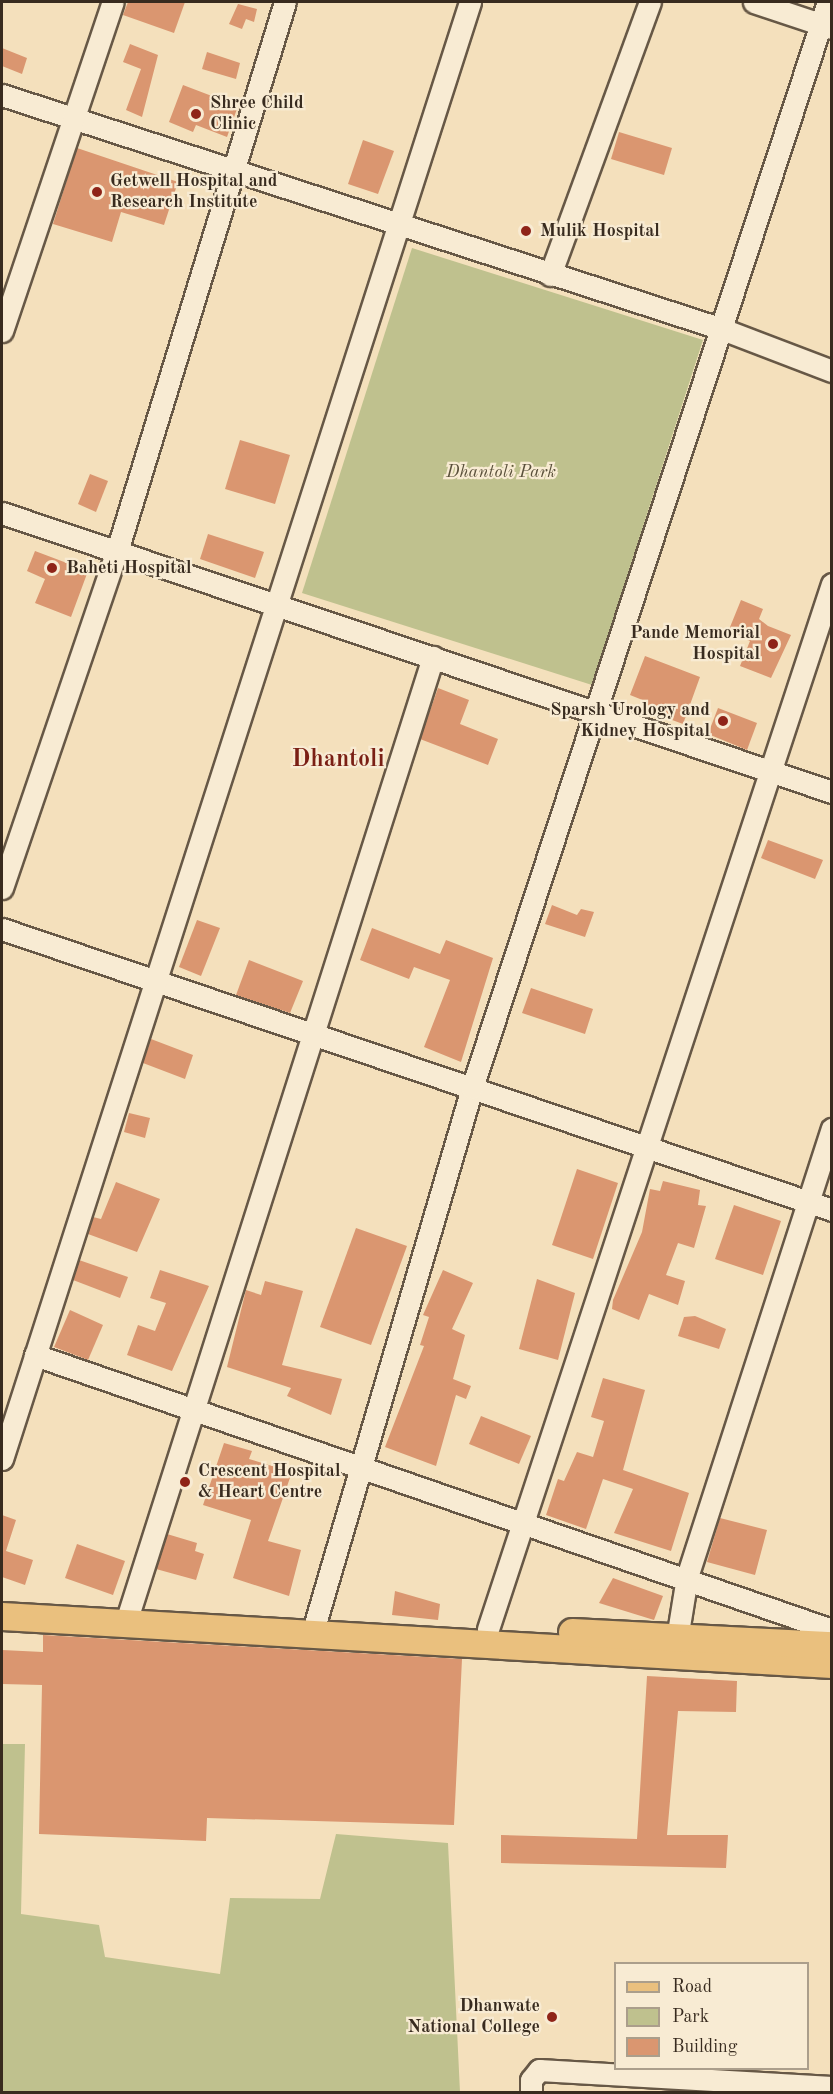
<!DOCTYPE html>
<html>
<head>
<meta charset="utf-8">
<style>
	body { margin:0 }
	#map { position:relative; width:833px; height:2094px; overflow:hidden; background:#f4e0bc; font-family:"Old Standard TT",serif }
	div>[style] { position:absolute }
	.green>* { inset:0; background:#bfc18e }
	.building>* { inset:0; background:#da9670 }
	.roads { filter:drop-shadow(2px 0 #675846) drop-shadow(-2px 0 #675846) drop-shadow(0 2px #675846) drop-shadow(0 -2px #675846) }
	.minor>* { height:21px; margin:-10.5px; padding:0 10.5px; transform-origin:10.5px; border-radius:10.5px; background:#f8ebd3 }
	.major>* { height:27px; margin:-13.5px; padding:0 13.5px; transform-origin:13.5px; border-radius:13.5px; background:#eac07e }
	.dots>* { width:16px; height:16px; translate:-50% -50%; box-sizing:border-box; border:3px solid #f8ebd3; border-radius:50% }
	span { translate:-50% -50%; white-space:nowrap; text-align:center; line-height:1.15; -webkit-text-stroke:4.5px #f8ebd3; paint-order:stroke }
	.poi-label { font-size:18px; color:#382b1f; font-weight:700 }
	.left { translate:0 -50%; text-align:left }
	.right { translate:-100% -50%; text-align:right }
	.park-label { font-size:18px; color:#5a503b; font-style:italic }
	.district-label { font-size:24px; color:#7a1f14; font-weight:700 }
	.frame { position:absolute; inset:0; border:3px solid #382b1f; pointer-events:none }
	.legend { position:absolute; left:614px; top:1962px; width:195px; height:108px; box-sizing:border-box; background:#f8ebd3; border:2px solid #ab9e8b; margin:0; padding:8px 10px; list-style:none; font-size:18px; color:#382b1f }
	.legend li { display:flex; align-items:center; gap:12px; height:30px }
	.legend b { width:30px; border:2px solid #ab9e8b }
</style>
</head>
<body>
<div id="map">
	<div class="green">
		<div style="clip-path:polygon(412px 248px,703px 340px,592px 685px,302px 593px)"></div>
		<div style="clip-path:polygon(2px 1744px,25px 1744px,21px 1914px,99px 1925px,105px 1957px,220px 1974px,230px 1898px,320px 1899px,336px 1834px,448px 1843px,460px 2092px,2px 2092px)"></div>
	</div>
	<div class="building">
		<div style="clip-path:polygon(128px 2px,185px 2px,174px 33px,123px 15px)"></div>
		<div style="clip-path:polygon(238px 4px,257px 9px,254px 22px,246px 19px,242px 29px,229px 24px)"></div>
		<div style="clip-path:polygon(130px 44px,158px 55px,142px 117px,126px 110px,141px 69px,123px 62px)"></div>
		<div style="clip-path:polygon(2px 48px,27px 58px,22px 74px,2px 66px)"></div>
		<div style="clip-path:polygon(207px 52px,240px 63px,236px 79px,202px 69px)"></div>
		<div style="clip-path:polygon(183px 85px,238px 106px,227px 137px,196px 125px,193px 132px,169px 122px)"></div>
		<div style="clip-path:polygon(619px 132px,672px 148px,664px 175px,611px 159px)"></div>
		<div style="clip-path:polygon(363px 140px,394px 151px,378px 194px,348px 184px)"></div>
		<div style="clip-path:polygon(77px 148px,178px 182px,164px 225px,121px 212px,112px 242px,53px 224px)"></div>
		<div style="clip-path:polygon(240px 440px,290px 455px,275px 504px,225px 489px)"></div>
		<div style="clip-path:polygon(90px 474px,108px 481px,96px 512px,78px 504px)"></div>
		<div style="clip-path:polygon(208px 534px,264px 552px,255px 578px,200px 559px)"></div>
		<div style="clip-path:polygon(35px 551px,88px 571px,71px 617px,35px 603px,45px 579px,27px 571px)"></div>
		<div style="clip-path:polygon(741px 600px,763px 609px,759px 619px,768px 626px,791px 635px,771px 678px,740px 666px,750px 641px,728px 632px)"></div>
		<div style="clip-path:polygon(645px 656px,700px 677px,683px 724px,642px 709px,645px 701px,630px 695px)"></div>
		<div style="clip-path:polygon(438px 688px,469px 700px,460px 724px,498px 739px,488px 765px,420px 739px)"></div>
		<div style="clip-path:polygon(718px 708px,757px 723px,747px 750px,708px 734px)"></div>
		<div style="clip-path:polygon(768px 840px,823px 860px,815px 879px,761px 858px)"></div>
		<div style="clip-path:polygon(552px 905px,577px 915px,581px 909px,594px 912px,585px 937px,545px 924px)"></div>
		<div style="clip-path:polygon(197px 920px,220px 928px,201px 976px,179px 967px)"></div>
		<div style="clip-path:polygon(372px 928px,440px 954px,446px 940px,493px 958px,461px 1062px,424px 1047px,450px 980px,414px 967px,409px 979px,360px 960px)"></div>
		<div style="clip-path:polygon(249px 960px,303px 981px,290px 1013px,236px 995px)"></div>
		<div style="clip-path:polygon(531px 988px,593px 1009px,585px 1034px,522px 1013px)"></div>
		<div style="clip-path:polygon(151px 1039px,193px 1055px,185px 1079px,143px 1063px)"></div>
		<div style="clip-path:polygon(129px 1113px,150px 1118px,145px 1138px,124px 1132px)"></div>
		<div style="clip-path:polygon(577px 1169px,618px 1183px,593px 1259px,552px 1245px)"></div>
		<div style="clip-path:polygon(663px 1181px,700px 1190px,698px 1205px,706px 1206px,694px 1248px,678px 1243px,666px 1275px,685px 1281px,678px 1305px,649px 1294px,639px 1320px,612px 1309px,613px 1300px,642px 1232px,650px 1189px,660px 1191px)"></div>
		<div style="clip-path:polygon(116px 1182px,160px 1199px,137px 1252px,88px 1234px,93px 1217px,101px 1219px)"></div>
		<div style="clip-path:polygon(734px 1205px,781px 1221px,763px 1275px,715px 1259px)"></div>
		<div style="clip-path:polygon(356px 1228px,407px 1246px,371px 1345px,320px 1327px)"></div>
		<div style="clip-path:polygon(79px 1260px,128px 1277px,120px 1298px,73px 1280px)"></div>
		<div style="clip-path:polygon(160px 1270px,209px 1286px,172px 1371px,127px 1355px,138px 1325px,155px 1331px,166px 1303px,150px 1298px)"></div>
		<div style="clip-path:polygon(443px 1270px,473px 1283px,452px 1329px,465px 1335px,453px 1379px,471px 1386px,466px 1399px,456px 1395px,436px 1466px,385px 1447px,424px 1346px,420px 1345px,429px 1317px,423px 1315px)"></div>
		<div style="clip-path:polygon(537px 1279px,575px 1293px,558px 1360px,519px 1349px)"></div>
		<div style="clip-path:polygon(265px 1281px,303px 1291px,282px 1365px,342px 1379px,331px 1415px,287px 1396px,291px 1388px,227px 1367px,246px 1290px,261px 1295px)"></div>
		<div style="clip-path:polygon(70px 1310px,103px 1325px,88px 1360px,54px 1347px)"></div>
		<div style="clip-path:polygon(695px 1316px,726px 1329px,719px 1349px,678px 1336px,684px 1317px)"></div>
		<div style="clip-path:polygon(603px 1378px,645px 1390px,623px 1470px,689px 1493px,671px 1551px,614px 1533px,633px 1489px,603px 1479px,586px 1529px,546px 1515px,558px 1479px,564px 1481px,577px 1452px,593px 1457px,604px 1421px,591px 1417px)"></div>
		<div style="clip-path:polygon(481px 1416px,531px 1436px,519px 1464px,469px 1444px)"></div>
		<div style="clip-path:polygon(224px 1443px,252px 1451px,249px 1459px,292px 1472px,268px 1541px,301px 1550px,289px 1596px,233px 1578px,251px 1520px,203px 1505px)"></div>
		<div style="clip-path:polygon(2px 1515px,16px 1520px,6px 1551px,33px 1560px,25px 1585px,2px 1577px)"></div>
		<div style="clip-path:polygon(720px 1518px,767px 1530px,755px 1575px,707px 1562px)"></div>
		<div style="clip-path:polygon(167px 1534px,197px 1543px,195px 1551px,204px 1554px,196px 1580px,156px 1569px)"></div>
		<div style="clip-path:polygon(77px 1544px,125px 1561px,113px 1595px,65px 1578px)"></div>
		<div style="clip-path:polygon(613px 1578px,663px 1596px,654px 1620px,599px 1603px)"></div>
		<div style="clip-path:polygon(395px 1591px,440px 1604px,438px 1620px,392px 1615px)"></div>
		<div style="clip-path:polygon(43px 1635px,462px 1659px,454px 1825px,207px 1818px,206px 1841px,39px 1834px,42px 1685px,2px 1684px,2px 1650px,43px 1652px)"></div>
		<div style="clip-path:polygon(647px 1676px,737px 1681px,736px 1712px,678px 1711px,667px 1835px,728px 1835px,726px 1868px,501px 1863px,501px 1835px,637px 1839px)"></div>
	</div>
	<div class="roads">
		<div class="minor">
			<div style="left:754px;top:2px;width:82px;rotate:18.4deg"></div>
			<div style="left:2px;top:95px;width:757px;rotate:18deg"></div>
			<div style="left:722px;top:329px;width:118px;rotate:20.9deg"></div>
			<div style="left:550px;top:275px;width:291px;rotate:-69.9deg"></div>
			<div style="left:2px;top:331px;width:347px;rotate:-71.4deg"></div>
			<div style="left:2px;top:513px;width:876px;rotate:18.58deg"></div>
			<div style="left:2px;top:888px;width:356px;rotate:-71.2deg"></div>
			<div style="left:117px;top:551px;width:574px;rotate:-72.99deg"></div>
			<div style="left:2px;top:929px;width:876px;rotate:18.7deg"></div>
			<div style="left:35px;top:1355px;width:843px;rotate:19.04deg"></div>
			<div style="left:2px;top:1459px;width:1530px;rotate:-72.19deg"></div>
			<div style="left:126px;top:1622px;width:1013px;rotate:-72.35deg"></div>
			<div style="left:488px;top:1629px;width:1100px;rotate:-71.78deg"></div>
			<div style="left:312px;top:1634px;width:569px;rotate:-73.67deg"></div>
			<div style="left:472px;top:1088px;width:1143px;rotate:-71.85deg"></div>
			<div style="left:675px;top:1651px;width:75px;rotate:-80.8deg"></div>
			<div style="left:687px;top:1577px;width:471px;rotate:-72.1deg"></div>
			<div style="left:531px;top:2092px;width:12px;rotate:-90deg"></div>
			<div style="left:531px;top:2080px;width:13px;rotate:-51deg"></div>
			<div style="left:539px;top:2070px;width:293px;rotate:3.3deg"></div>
		</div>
		<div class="major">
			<div style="left:2px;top:1616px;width:831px;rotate:3.31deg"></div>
			<div style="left:572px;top:1632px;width:260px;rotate:2.9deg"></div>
		</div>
	</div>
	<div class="dots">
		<div style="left:196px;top:114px;background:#8f2418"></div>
		<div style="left:97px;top:192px;background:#8f2418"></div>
		<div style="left:526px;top:231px;background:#8f2418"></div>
		<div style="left:52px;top:568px;background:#8f2418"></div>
		<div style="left:773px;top:644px;background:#8f2418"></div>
		<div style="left:723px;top:721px;background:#8f2418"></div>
		<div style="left:185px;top:1482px;background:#8f2418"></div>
		<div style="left:552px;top:2017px;background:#8f2418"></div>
	</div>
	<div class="poi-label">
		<span class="left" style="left:210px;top:114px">Shree Child<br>Clinic</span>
		<span class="left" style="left:110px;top:192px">Getwell Hospital and<br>Research Institute</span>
		<span class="left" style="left:540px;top:231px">Mulik Hospital</span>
		<span class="left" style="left:66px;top:568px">Baheti Hospital</span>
		<span class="right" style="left:760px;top:644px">Pande Memorial<br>Hospital</span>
		<span class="right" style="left:710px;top:721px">Sparsh Urology and<br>Kidney Hospital</span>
		<span class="left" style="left:198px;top:1482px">Crescent Hospital<br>&amp; Heart Centre</span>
		<span class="right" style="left:540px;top:2017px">Dhanwate<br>National College</span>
	</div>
	<div class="park-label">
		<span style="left:501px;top:472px">Dhantoli Park</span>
	</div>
	<div class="district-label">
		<span style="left:338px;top:761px">Dhantoli</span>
	</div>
	<div class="frame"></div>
	<ul class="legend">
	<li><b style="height:8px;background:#eac07e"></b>Road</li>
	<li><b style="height:16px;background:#bfc18e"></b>Park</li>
	<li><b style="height:16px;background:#da9670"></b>Building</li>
	</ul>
</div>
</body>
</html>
